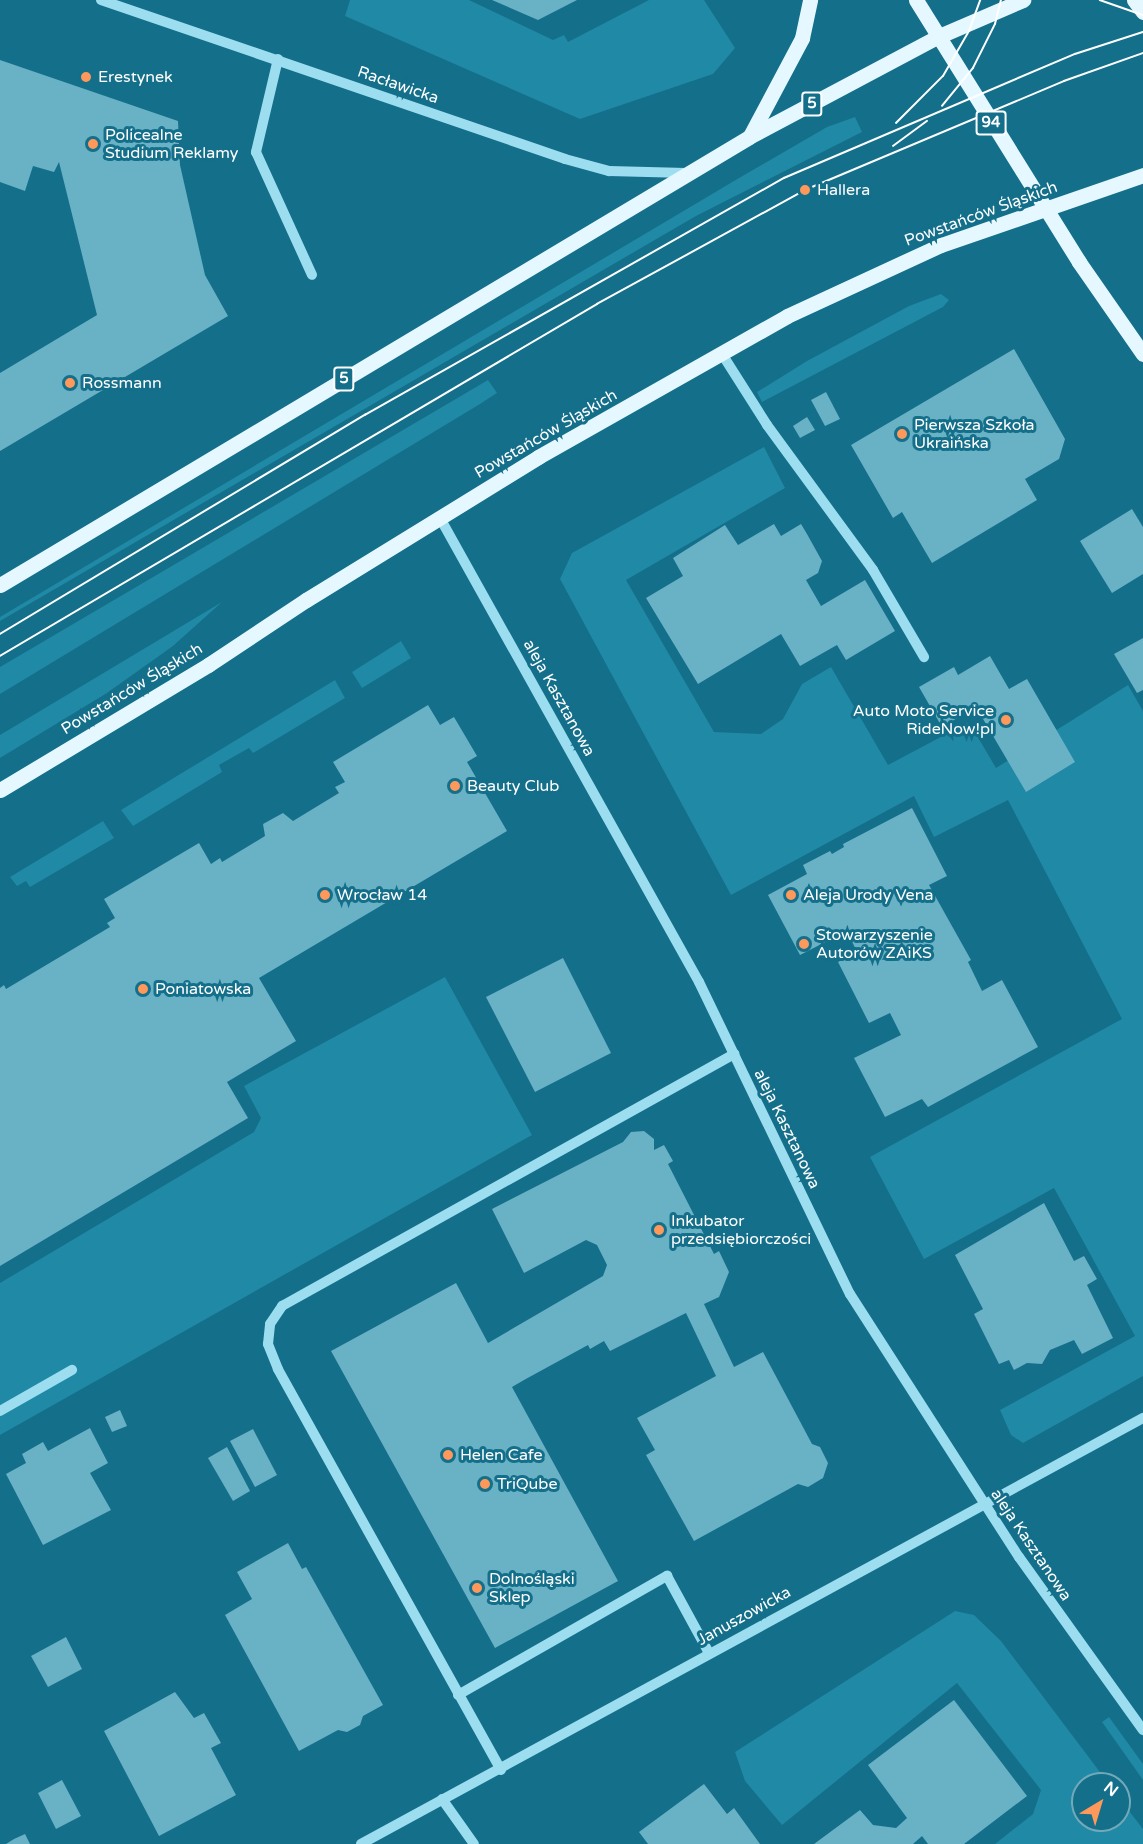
<!DOCTYPE html>
<html>
<head>
<meta charset="utf-8">
<style>
	body { margin:0 }
	#map { position:relative; width:1143px; height:1844px; overflow:hidden; background:#146f8a; font-family:"Varela Round",sans-serif }
	div>[style] { position:absolute }
	.green>* { inset:0; background:#1f89a6 }
	.building>* { inset:0; background:#69b1c5 }
	.minor>* { height:10px; margin:-5px; padding:0 5px; transform-origin:5px; border-radius:5px; background:#9cdef0 }
	.major>* { height:15px; margin:-7.5px; padding:0 7.5px; transform-origin:7.5px; border-radius:7.5px; background:#e5f8ff }
	.tram>* { height:1.5px; margin:-0.75px; padding:0 0.75px; transform-origin:0.75px; border-radius:0.75px; background:#fff }
	.dots>* { width:16px; height:16px; translate:-50% -50%; box-sizing:border-box; border:3px solid #146f8a; border-radius:50% }
	span { translate:-50% -50%; white-space:nowrap; text-align:center; line-height:1.15; -webkit-text-stroke:6px #146f8a; paint-order:stroke }
	.shield-label span { padding:2px 4px; background:#146f8a; border:2px solid; border-radius:4px; -webkit-text-stroke-width:0 }
	.shield-label { font-size:15px; color:#fff; font-weight:700 }
	.poi-label { font-size:16px; color:#fff }
	.left { translate:0 -50%; text-align:left }
	.right { translate:-100% -50%; text-align:right }
	.street-label { font-size:16px; color:#fff }
	.north { position:absolute; left:1071px; top:1772px; width:60px; height:60px; box-sizing:border-box; background:#146f8a; border:2px solid #72a9b9; border-radius:50%; rotate:38deg; font-size:16px; font-weight:700; line-height:24px; text-align:center; color:#fff }
	.north::after { content:''; display:block; margin:auto; width:21px; height:27px; background:#ff985b; clip-path:polygon(50% 0,100% 100%,50% 72%,0 100%) }
</style>
</head>
<body>
<div id="map">
	<div class="green">
		<div style="clip-path:polygon(350px 0,469px 0,553px 40px,564px 35px,568px 42px,649px 0,704px 0,735px 48px,713px 74px,580px 119px,345px 16px)"></div>
		<div style="clip-path:polygon(855px 117px,862px 132px,696px 216px,0 621px,0 617px,739px 178px,827px 127px)"></div>
		<div style="clip-path:polygon(941px 294px,949px 300px,943px 307px,762px 402px,757px 392px,807px 361px,909px 306px)"></div>
		<div style="clip-path:polygon(488px 380px,497px 393px,480px 404px,0 694px,0 667px)"></div>
		<div style="clip-path:polygon(764px 447px,785px 488px,626px 580px,714px 732px,761px 734px,783px 719px,802px 684px,831px 667px,888px 765px,969px 722px,996px 768px,1128px 685px,1143px 711px,1143px 1376px,1023px 1443px,1011px 1435px,1000px 1410px,1135px 1336px,1054px 1188px,924px 1259px,870px 1157px,1122px 1019px,1008px 800px,934px 837px,914px 796px,731px 895px,560px 579px,572px 553px)"></div>
		<div style="clip-path:polygon(222px 602px,173px 646px,107px 693px,0 758px,0 735px)"></div>
		<div style="clip-path:polygon(401px 641px,411px 658px,362px 688px,352px 672px)"></div>
		<div style="clip-path:polygon(335px 680px,345px 698px,253px 753px,249px 748px,219px 765px,222px 772px,133px 826px,121px 810px)"></div>
		<div style="clip-path:polygon(103px 821px,114px 838px,30px 887px,26px 881px,17px 886px,10px 877px)"></div>
		<div style="clip-path:polygon(445px 977px,532px 1135px,0 1435px,0 1283px,254px 1132px,261px 1118px,244px 1086px)"></div>
		<div style="clip-path:polygon(955px 1611px,974px 1615px,1001px 1641px,1109px 1784px,1083px 1784px,1083px 1820px,1119px 1820px,1119px 1798px,1143px 1829px,1143px 1844px,995px 1844px,1033px 1814px,1041px 1790px,957px 1683px,782px 1825px,745px 1781px,735px 1752px)"></div>
		<div style="clip-path:polygon(1109px 1717px,1143px 1764px,1143px 1780px,1102px 1722px)"></div>
	</div>
	<div class="building">
		<div style="clip-path:polygon(492px 0,577px 0,538px 20px)"></div>
		<div style="clip-path:polygon(0 60px,178px 121px,180px 165px,205px 275px,228px 316px,0 451px,0 373px,97px 315px,59px 162px,54px 172px,33px 166px,25px 191px,0 182px)"></div>
		<div style="clip-path:polygon(1014px 349px,1065px 439px,1059px 459px,1025px 479px,1037px 500px,932px 563px,902px 512px,893px 518px,851px 445px)"></div>
		<div style="clip-path:polygon(826px 392px,840px 419px,825px 426px,811px 400px)"></div>
		<div style="clip-path:polygon(807px 417px,815px 430px,800px 438px,793px 426px)"></div>
		<div style="clip-path:polygon(1132px 509px,1143px 527px,1143px 574px,1112px 593px,1080px 541px)"></div>
		<div style="clip-path:polygon(774px 524px,781px 536px,801px 524px,807px 534px,822px 561px,818px 573px,806px 580px,821px 606px,865px 580px,895px 631px,846px 660px,837px 645px,800px 666px,781px 634px,698px 684px,646px 598px,683px 576px,673px 558px,725px 525px,738px 545px)"></div>
		<div style="clip-path:polygon(1143px 638px,1143px 690px,1137px 693px,1114px 654px)"></div>
		<div style="clip-path:polygon(990px 656px,1009px 689px,1027px 679px,1075px 762px,1026px 792px,976px 707px,942px 727px,919px 687px,954px 667px,958px 675px)"></div>
		<div style="clip-path:polygon(428px 705px,440px 725px,454px 717px,477px 756px,467px 762px,507px 831px,259px 978px,296px 1041px,227px 1082px,248px 1118px,0 1266px,0 988px,4px 985px,6px 989px,110px 927px,107px 923px,115px 918px,104px 899px,199px 843px,211px 864px,220px 858px,222px 862px,265px 836px,263px 824px,283px 813px,293px 821px,339px 793px,335px 787px,345px 782px,333px 762px)"></div>
		<div style="clip-path:polygon(912px 808px,947px 876px,929px 885px,971px 960px,968px 962px,982px 991px,1002px 980px,1038px 1047px,928px 1107px,922px 1099px,885px 1117px,854px 1058px,901px 1035px,890px 1013px,869px 1023px,838px 962px,857px 952px,847px 931px,800px 955px,768px 895px,807px 874px,803px 865px,830px 851px,832px 854px,844px 847px,843px 844px)"></div>
		<div style="clip-path:polygon(563px 958px,611px 1053px,535px 1092px,486px 997px)"></div>
		<div style="clip-path:polygon(644px 1131px,654px 1139px,654px 1150px,664px 1145px,673px 1161px,668px 1164px,714px 1254px,719px 1251px,729px 1272px,719px 1297px,704px 1304px,734px 1367px,763px 1352px,812px 1444px,820px 1447px,828px 1463px,823px 1478px,808px 1487px,798px 1484px,694px 1541px,646px 1455px,655px 1450px,637px 1418px,716px 1376px,686px 1313px,610px 1351px,604px 1341px,590px 1349px,588px 1345px,524px 1380px,512px 1387px,618px 1581px,495px 1648px,331px 1351px,456px 1283px,488px 1343px,603px 1276px,607px 1265px,597px 1245px,586px 1240px,524px 1273px,492px 1209px,623px 1142px,631px 1132px)"></div>
		<div style="clip-path:polygon(1044px 1203px,1074px 1261px,1084px 1256px,1097px 1279px,1087px 1285px,1113px 1338px,1082px 1354px,1074px 1340px,1050px 1350px,1042px 1364px,1027px 1363px,1014px 1370px,1009px 1360px,999px 1364px,974px 1314px,983px 1309px,955px 1255px)"></div>
		<div style="clip-path:polygon(120px 1410px,127px 1426px,112px 1432px,105px 1417px)"></div>
		<div style="clip-path:polygon(90px 1428px,108px 1463px,90px 1473px,111px 1510px,43px 1545px,6px 1474px,26px 1463px,22px 1454px,43px 1442px,48px 1451px)"></div>
		<div style="clip-path:polygon(253px 1429px,277px 1475px,255px 1487px,230px 1441px)"></div>
		<div style="clip-path:polygon(227px 1447px,250px 1491px,233px 1501px,208px 1458px)"></div>
		<div style="clip-path:polygon(288px 1543px,302px 1569px,306px 1567px,383px 1705px,363px 1716px,360px 1725px,347px 1732px,338px 1730px,299px 1751px,225px 1615px,252px 1599px,237px 1572px)"></div>
		<div style="clip-path:polygon(66px 1637px,82px 1669px,48px 1687px,31px 1656px)"></div>
		<div style="clip-path:polygon(175px 1692px,194px 1718px,204px 1713px,221px 1743px,211px 1748px,236px 1795px,159px 1836px,104px 1731px)"></div>
		<div style="clip-path:polygon(954px 1700px,1027px 1796px,964px 1844px,928px 1844px,922px 1836px,913px 1844px,814px 1844px,860px 1810px,873px 1825px,896px 1828px,907px 1818px,868px 1765px)"></div>
		<div style="clip-path:polygon(62px 1780px,81px 1816px,56px 1829px,38px 1793px)"></div>
		<div style="clip-path:polygon(704px 1784px,727px 1814px,734px 1808px,760px 1844px,648px 1844px,639px 1832px)"></div>
		<div style="clip-path:polygon(25px 1834px,30px 1844px,6px 1844px,14px 1839px)"></div>
	</div>
	<div class="minor">
		<div style="left:101px;top:0;width:490px;rotate:18.9deg"></div>
		<div style="left:565px;top:159px;width:46px;rotate:15.3deg"></div>
		<div style="left:609px;top:171px;width:77px;rotate:1.5deg"></div>
		<div style="left:278px;top:59px;width:96px;rotate:103.3deg"></div>
		<div style="left:256px;top:152px;width:135px;rotate:65.5deg"></div>
		<div style="left:722px;top:354px;width:84px;rotate:57.6deg"></div>
		<div style="left:767px;top:425px;width:180px;rotate:53.8deg"></div>
		<div style="left:873px;top:570px;width:101px;rotate:59.6deg"></div>
		<div style="left:440px;top:518px;width:531px;rotate:60.83deg"></div>
		<div style="left:699px;top:982px;width:347px;rotate:64.2deg"></div>
		<div style="left:850px;top:1294px;width:313px;rotate:57.3deg"></div>
		<div style="left:1019px;top:1557px;width:213px;rotate:54.4deg"></div>
		<div style="left:0;top:1411px;width:83px;rotate:-29.7deg"></div>
		<div style="left:458px;top:1695px;width:241px;rotate:-29.7deg"></div>
		<div style="left:667px;top:1576px;width:88px;rotate:61.4deg"></div>
		<div style="left:501px;top:1770px;width:459px;rotate:-119.1deg"></div>
		<div style="left:278px;top:1369px;width:27px;rotate:-112deg"></div>
		<div style="left:268px;top:1344px;width:20px;rotate:-84deg"></div>
		<div style="left:270px;top:1324px;width:22px;rotate:-56deg"></div>
		<div style="left:282px;top:1306px;width:518px;rotate:-29.14deg"></div>
		<div style="left:442px;top:1799px;width:55px;rotate:54.6deg"></div>
		<div style="left:361px;top:1844px;width:891px;rotate:-28.58deg"></div>
	</div>
	<div class="major">
		<div style="left:916px;top:0;width:309px;rotate:58.1deg"></div>
		<div style="left:1079px;top:262px;width:112px;rotate:55.2deg"></div>
		<div style="left:1134px;top:0;width:15px;rotate:53deg"></div>
		<div style="left:750px;top:136px;width:111px;rotate:-62deg"></div>
		<div style="left:802px;top:38px;width:39px;rotate:-78deg"></div>
		<div style="left:0;top:585px;width:873px;rotate:-30.88deg"></div>
		<div style="left:749px;top:137px;width:213px;rotate:-28deg"></div>
		<div style="left:937px;top:37px;width:94px;rotate:-23.3deg"></div>
		<div style="left:0;top:790px;width:243px;rotate:-31deg"></div>
		<div style="left:208px;top:665px;width:118px;rotate:-33.6deg"></div>
		<div style="left:306px;top:600px;width:273px;rotate:-31.6deg"></div>
		<div style="left:538px;top:457px;width:286px;rotate:-29.5deg"></div>
		<div style="left:787px;top:316px;width:170px;rotate:-24.8deg"></div>
		<div style="left:941px;top:245px;width:214px;rotate:-19.1deg"></div>
	</div>
	<div class="tram">
		<div style="left:1100px;top:0;width:46px;rotate:19.2deg"></div>
		<div style="left:942px;top:106px;width:49px;rotate:-50.8deg"></div>
		<div style="left:973px;top:68px;width:49px;rotate:-63.4deg"></div>
		<div style="left:995px;top:24px;width:25px;rotate:-76deg"></div>
		<div style="left:896px;top:123px;width:66px;rotate:-45deg"></div>
		<div style="left:943px;top:76px;width:52px;rotate:-60deg"></div>
		<div style="left:969px;top:31px;width:33px;rotate:-70deg"></div>
		<div style="left:893px;top:146px;width:42px;rotate:-36.3deg"></div>
		<div style="left:0;top:634px;width:426px;rotate:-31deg"></div>
		<div style="left:365px;top:415px;width:481px;rotate:-29.5deg"></div>
		<div style="left:784px;top:178px;width:316px;rotate:-23.1deg"></div>
		<div style="left:1075px;top:54px;width:71px;rotate:-17.9deg"></div>
		<div style="left:0;top:656px;width:693px;rotate:-30.52deg"></div>
		<div style="left:597px;top:304px;width:237px;rotate:-28.7deg"></div>
		<div style="left:805px;top:190px;width:281px;rotate:-22.8deg"></div>
		<div style="left:1064px;top:81px;width:84px;rotate:-19.5deg"></div>
	</div>
	<div class="dots">
		<div style="left:86px;top:77px;background:#ff985b"></div>
		<div style="left:93px;top:144px;background:#ff985b"></div>
		<div style="left:805px;top:190px;background:#ff985b"></div>
		<div style="left:70px;top:383px;background:#ff985b"></div>
		<div style="left:902px;top:434px;background:#ff985b"></div>
		<div style="left:1006px;top:720px;background:#ff985b"></div>
		<div style="left:455px;top:786px;background:#ff985b"></div>
		<div style="left:325px;top:895px;background:#ff985b"></div>
		<div style="left:791px;top:895px;background:#ff985b"></div>
		<div style="left:804px;top:944px;background:#ff985b"></div>
		<div style="left:143px;top:989px;background:#ff985b"></div>
		<div style="left:659px;top:1230px;background:#ff985b"></div>
		<div style="left:448px;top:1455px;background:#ff985b"></div>
		<div style="left:485px;top:1484px;background:#ff985b"></div>
		<div style="left:477px;top:1588px;background:#ff985b"></div>
	</div>
	<div class="shield-label">
		<span style="left:812px;top:104px">5</span>
		<span style="left:991px;top:123px">94</span>
		<span style="left:344px;top:379px">5</span>
	</div>
	<div class="poi-label">
		<span class="left" style="left:98px;top:77px">Erestynek</span>
		<span class="left" style="left:105px;top:144px">Policealne<br>Studium Reklamy</span>
		<span class="left" style="left:817px;top:190px">Hallera</span>
		<span class="left" style="left:82px;top:383px">Rossmann</span>
		<span class="left" style="left:914px;top:434px">Pierwsza Szkoła<br>Ukraińska</span>
		<span class="right" style="left:994px;top:720px">Auto Moto Service<br>RideNow!pl</span>
		<span class="left" style="left:467px;top:786px">Beauty Club</span>
		<span class="left" style="left:337px;top:895px">Wrocław 14</span>
		<span class="left" style="left:803px;top:895px">Aleja Urody Vena</span>
		<span class="left" style="left:816px;top:944px">Stowarzyszenie<br>Autorów ZAiKS</span>
		<span class="left" style="left:155px;top:989px">Poniatowska</span>
		<span class="left" style="left:671px;top:1230px">Inkubator<br>przedsiębiorczości</span>
		<span class="left" style="left:460px;top:1455px">Helen Cafe</span>
		<span class="left" style="left:497px;top:1484px">TriQube</span>
		<span class="left" style="left:489px;top:1588px">Dolnośląski<br>Sklep</span>
	</div>
	<div class="street-label">
		<span style="left:398px;top:85px;rotate:19deg">Racławicka</span>
		<span style="left:981px;top:214px;rotate:-20deg">Powstańców Śląskich</span>
		<span style="left:546px;top:434px;rotate:-30deg">Powstańców Śląskich</span>
		<span style="left:132px;top:689px;rotate:-31deg">Powstańców Śląskich</span>
		<span style="left:559px;top:698px;rotate:61deg">aleja Kasztanowa</span>
		<span style="left:787px;top:1129px;rotate:64deg">aleja Kasztanowa</span>
		<span style="left:1031px;top:1545px;rotate:56deg">aleja Kasztanowa</span>
		<span style="left:744px;top:1616px;rotate:-29deg">Januszowicka</span>
	</div>
	<div class="north">N</div>
</div>
</body>
</html>
